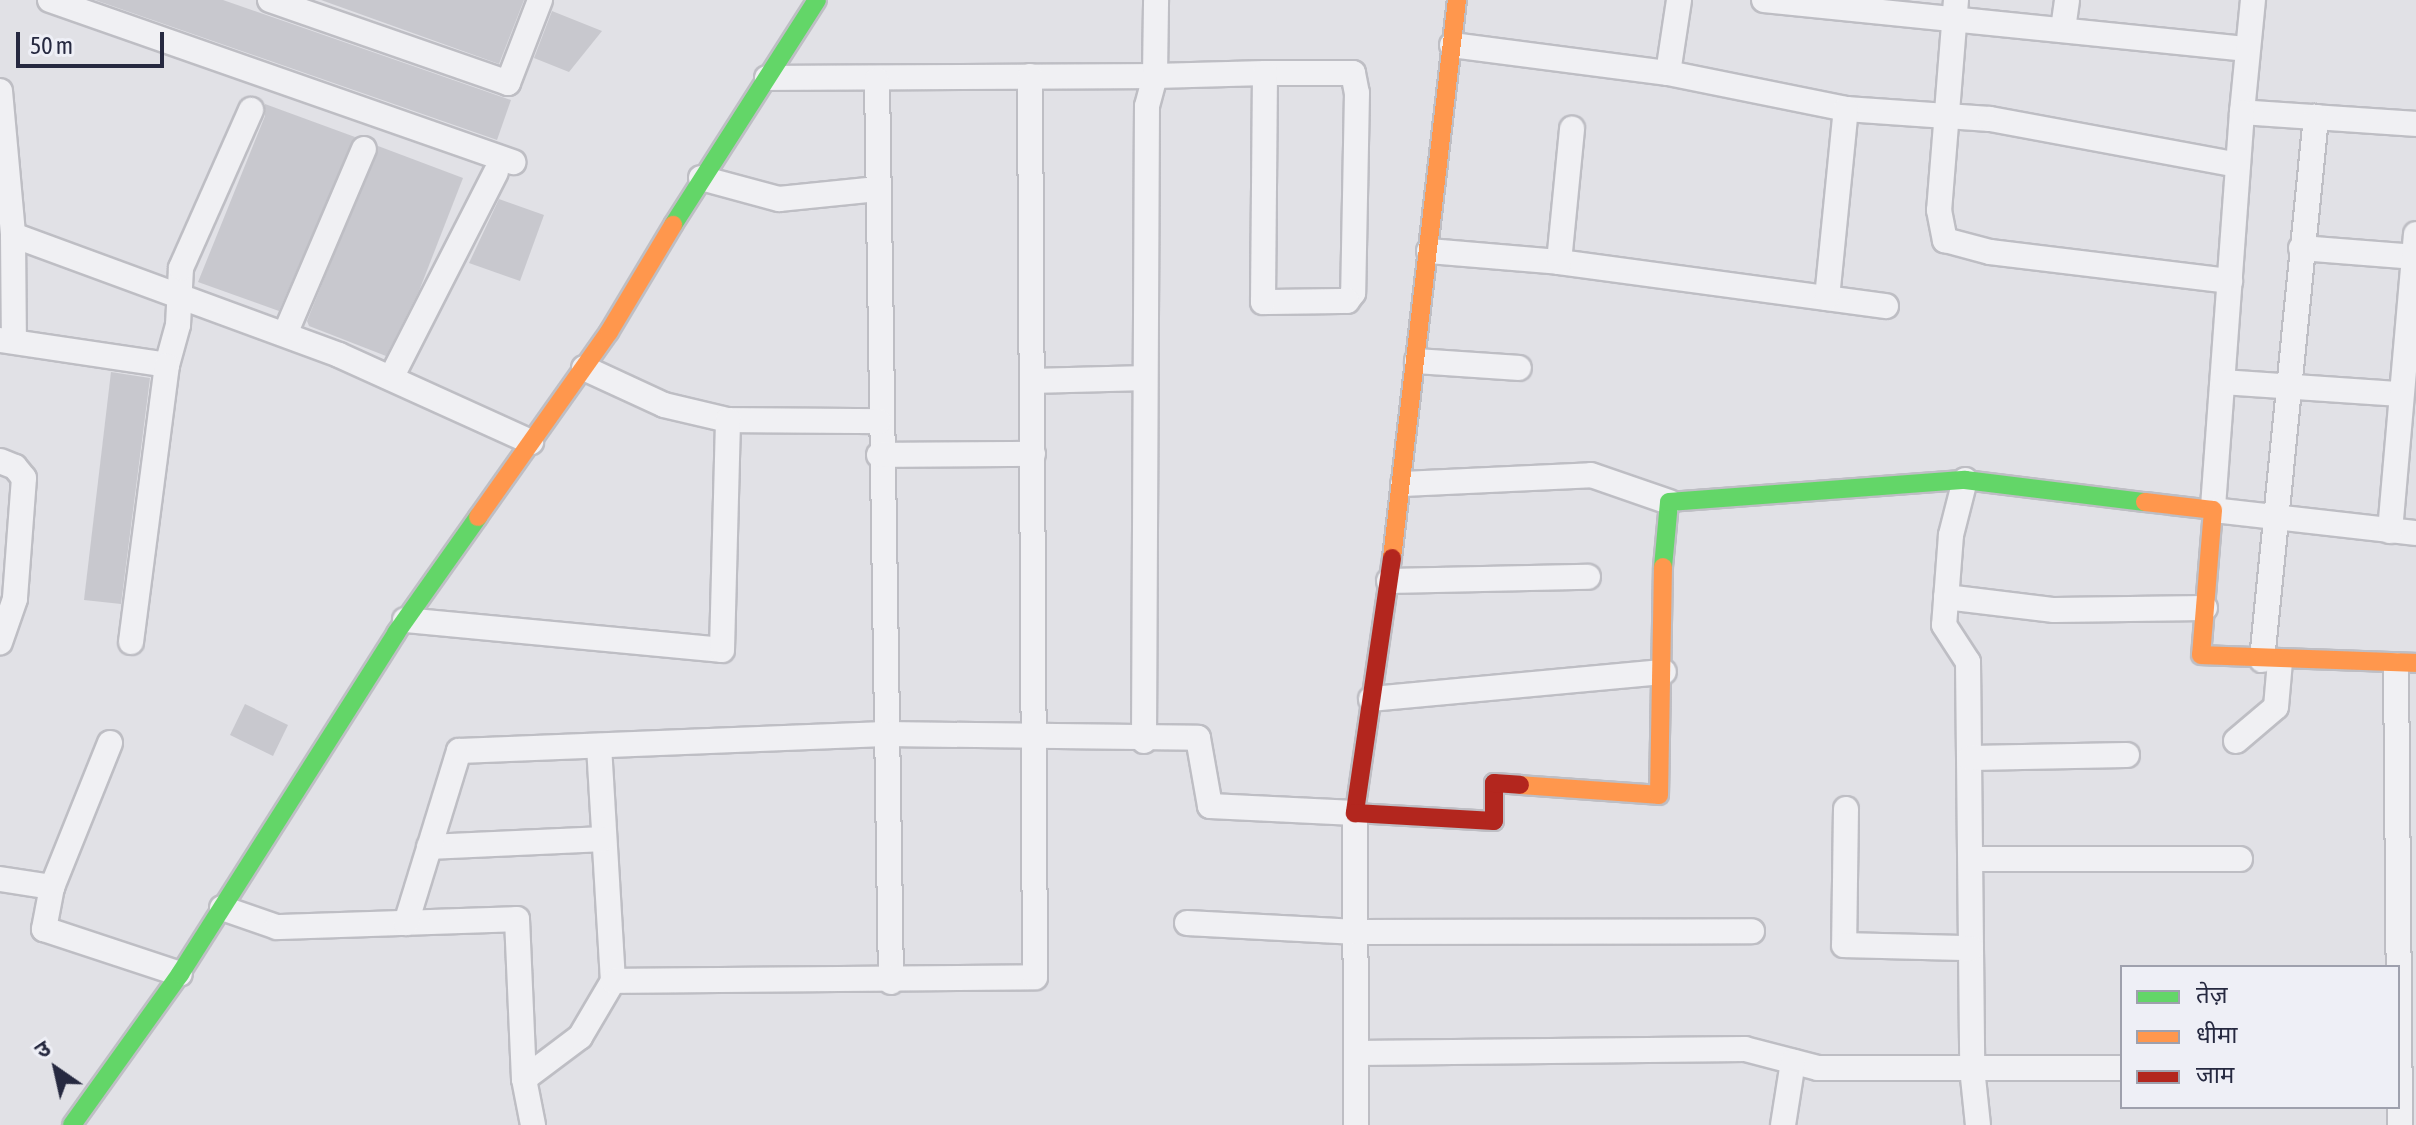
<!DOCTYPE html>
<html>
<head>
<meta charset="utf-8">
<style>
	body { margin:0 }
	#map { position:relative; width:2416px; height:1125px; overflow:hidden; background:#e1e1e6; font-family:"Asap Condensed","Noto Sans Devanagari",sans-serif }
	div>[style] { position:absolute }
	.building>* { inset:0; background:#c8c8ce }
	.roads { filter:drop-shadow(2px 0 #bebec4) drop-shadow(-2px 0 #bebec4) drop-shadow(0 2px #bebec4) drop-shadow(0 -2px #bebec4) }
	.street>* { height:24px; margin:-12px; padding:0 12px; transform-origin:12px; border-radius:12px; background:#f0f0f3 }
	.fast>* { height:18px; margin:-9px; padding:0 9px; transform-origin:9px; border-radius:9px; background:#63d668 }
	.slow>* { height:18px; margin:-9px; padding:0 9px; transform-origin:9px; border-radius:9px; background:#ff974d }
	.jam>* { height:18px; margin:-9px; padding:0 9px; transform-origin:9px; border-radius:9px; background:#b3261e }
	span { translate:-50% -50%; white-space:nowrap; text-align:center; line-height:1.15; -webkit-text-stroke:8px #eeeff6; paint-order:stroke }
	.legend { position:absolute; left:2120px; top:965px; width:280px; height:144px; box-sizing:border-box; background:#eeeff6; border:2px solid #9ea0ad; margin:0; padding:10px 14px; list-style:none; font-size:24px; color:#262940 }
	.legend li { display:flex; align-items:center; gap:16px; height:40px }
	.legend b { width:40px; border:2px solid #9ea0ad }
	.north { position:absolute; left:16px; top:1029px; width:80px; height:80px; -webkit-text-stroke:6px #eeeff6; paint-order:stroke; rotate:326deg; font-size:22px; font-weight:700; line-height:32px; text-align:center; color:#262940 }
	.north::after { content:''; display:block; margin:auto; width:28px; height:36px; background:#262940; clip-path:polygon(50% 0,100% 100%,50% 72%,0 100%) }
	.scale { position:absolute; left:16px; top:32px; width:148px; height:36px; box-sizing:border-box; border:4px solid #262940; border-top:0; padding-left:10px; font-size:24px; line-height:28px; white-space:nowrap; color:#262940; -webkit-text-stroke:6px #eeeff6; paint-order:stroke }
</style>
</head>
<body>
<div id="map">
	<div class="building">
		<div style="clip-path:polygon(95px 0,223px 0,511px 100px,497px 140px)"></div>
		<div style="clip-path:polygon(321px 0,524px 0,499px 64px)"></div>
		<div style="clip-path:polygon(552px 11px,602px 31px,569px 72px,534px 58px)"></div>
		<div style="clip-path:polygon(265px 104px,355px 137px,279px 311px,198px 282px,265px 116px)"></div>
		<div style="clip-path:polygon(378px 146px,463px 178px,419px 291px,386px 356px,309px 326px,307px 321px)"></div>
		<div style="clip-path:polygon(499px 199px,544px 215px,520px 281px,469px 263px)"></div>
		<div style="clip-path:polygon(111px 372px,150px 378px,121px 604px,84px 600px)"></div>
		<div style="clip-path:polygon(245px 704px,288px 725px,273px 756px,230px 735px)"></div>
	</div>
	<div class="roads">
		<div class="street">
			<div style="left:50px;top:0;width:491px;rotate:19.3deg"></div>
			<div style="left:270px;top:0;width:252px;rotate:19.2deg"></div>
			<div style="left:508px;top:83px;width:89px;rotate:-68.9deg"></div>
			<div style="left:1764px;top:0;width:486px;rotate:5.8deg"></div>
			<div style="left:1956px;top:0;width:211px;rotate:94.6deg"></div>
			<div style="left:1939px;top:210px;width:31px;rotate:79deg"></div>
			<div style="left:1945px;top:240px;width:47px;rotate:14.9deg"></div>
			<div style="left:1990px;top:252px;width:242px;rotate:6.9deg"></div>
			<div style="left:2063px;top:29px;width:29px;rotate:-82deg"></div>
			<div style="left:1452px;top:45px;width:218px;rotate:7.4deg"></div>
			<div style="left:1668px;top:73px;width:74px;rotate:-81.4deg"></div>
			<div style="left:1668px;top:73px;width:182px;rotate:11.4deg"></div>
			<div style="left:1846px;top:109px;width:144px;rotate:4deg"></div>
			<div style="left:1990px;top:119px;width:252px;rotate:10.5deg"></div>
			<div style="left:767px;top:78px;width:388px;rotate:-0.3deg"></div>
			<div style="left:1155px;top:76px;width:76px;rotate:-89.2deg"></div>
			<div style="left:877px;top:80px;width:902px;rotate:89.11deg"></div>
			<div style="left:0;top:91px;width:145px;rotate:84.8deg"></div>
			<div style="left:13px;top:235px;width:106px;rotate:89.5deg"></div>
			<div style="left:2242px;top:112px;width:113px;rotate:-84.4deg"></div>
			<div style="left:2416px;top:124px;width:174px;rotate:-176.1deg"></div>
			<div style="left:2242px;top:112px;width:399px;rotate:94.2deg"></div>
			<div style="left:2213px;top:510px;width:204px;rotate:6.5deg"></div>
			<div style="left:701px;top:178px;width:81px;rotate:15.1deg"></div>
			<div style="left:779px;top:199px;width:99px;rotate:-5.8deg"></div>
			<div style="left:13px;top:235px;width:347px;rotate:20.2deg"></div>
			<div style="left:339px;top:355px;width:211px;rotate:24.4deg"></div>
			<div style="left:2301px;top:248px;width:115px;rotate:4.5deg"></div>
			<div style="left:1429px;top:251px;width:130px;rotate:4.8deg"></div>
			<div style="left:1559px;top:262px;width:330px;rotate:7.7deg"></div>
			<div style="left:1559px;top:262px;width:134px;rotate:-84.4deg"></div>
			<div style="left:1827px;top:298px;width:190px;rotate:-84.3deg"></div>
			<div style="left:285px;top:334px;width:201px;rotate:-66.9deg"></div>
			<div style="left:0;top:340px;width:169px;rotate:8.5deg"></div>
			<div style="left:167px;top:365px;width:41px;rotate:-74.6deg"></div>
			<div style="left:178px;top:325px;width:57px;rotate:-87deg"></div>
			<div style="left:181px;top:268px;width:173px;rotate:-66.1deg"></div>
			<div style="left:1417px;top:361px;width:102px;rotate:3.9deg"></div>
			<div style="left:584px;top:368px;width:88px;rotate:24.8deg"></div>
			<div style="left:664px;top:405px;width:66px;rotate:13.2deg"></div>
			<div style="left:728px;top:420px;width:151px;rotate:0.4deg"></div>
			<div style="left:391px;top:378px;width:231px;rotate:-63deg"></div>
			<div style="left:1033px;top:381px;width:112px;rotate:-1.5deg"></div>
			<div style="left:2223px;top:382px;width:177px;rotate:3.9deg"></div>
			<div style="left:879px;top:455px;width:154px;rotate:-0.4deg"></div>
			<div style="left:0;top:461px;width:16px;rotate:22deg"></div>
			<div style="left:15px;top:467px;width:14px;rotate:51deg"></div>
			<div style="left:24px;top:478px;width:121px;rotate:94.3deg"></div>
			<div style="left:15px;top:599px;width:46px;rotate:109.2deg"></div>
			<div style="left:1965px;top:480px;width:57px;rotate:104.3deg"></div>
			<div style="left:1951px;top:535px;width:90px;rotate:94.4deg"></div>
			<div style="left:1944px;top:625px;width:44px;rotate:57deg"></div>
			<div style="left:1968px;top:662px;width:406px;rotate:89.4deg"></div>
			<div style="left:1972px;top:1068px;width:57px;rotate:84deg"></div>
			<div style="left:1403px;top:484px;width:188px;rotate:-2.7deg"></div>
			<div style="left:1591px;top:475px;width:83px;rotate:19.1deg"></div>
			<div style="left:2390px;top:531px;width:298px;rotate:-85deg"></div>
			<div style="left:1389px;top:581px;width:199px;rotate:-1.2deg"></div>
			<div style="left:1946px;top:597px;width:109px;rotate:6.9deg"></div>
			<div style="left:2054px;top:610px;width:151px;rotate:-0.8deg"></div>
			<div style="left:405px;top:620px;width:318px;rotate:5.4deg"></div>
			<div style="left:722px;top:650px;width:230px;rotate:-88.5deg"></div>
			<div style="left:131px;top:642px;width:279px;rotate:-82.6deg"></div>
			<div style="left:2262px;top:660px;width:546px;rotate:-84.32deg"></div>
			<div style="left:2396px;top:665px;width:460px;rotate:89.5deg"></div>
			<div style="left:1371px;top:699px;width:294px;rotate:-5.3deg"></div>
			<div style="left:1144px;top:741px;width:635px;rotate:-89.73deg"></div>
			<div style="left:1147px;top:106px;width:31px;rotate:-75deg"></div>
			<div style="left:1155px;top:76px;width:110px;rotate:-1.6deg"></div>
			<div style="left:1265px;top:73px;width:88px"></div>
			<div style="left:1353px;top:73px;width:20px;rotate:79deg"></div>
			<div style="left:1357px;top:93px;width:200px;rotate:91.1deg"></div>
			<div style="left:1353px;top:293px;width:10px;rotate:127deg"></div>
			<div style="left:1347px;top:301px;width:84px;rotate:179.3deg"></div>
			<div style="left:1263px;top:302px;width:229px;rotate:-89.5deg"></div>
			<div style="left:2236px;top:741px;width:52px;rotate:-40.4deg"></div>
			<div style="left:2276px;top:707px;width:46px;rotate:-85deg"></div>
			<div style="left:110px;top:743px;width:155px;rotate:111.9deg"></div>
			<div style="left:52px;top:887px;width:43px;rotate:100.8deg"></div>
			<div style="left:44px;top:929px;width:143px;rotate:18.3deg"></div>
			<div style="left:599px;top:746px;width:235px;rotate:86.6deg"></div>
			<div style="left:1970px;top:758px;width:157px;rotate:-1.1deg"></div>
			<div style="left:1846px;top:809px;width:136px;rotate:90.8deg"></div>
			<div style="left:1844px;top:945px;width:127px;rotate:1.4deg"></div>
			<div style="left:429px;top:847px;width:175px;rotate:-2.6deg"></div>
			<div style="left:1971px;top:859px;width:269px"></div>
			<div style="left:0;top:879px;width:53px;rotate:8.7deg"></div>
			<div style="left:222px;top:908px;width:58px;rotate:19.1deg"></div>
			<div style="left:277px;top:927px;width:240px;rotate:-1.9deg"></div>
			<div style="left:517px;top:919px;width:160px;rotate:87.5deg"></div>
			<div style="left:524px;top:1079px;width:47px;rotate:78.9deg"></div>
			<div style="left:406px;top:923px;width:180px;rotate:-72.9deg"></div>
			<div style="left:459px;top:751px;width:426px;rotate:-2.3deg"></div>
			<div style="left:885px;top:734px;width:313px;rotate:0.7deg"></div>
			<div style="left:1198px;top:738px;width:69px;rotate:80deg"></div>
			<div style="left:1210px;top:806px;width:145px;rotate:2.8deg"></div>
			<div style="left:1355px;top:813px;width:312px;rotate:89.8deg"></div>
			<div style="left:1187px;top:923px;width:170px;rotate:3deg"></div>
			<div style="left:1357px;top:932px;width:395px;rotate:-0.1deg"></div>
			<div style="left:1356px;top:1053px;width:389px;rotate:-0.6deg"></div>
			<div style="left:1745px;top:1049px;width:75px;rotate:14.6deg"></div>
			<div style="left:1818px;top:1068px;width:304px"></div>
			<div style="left:524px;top:1079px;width:70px;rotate:-36.9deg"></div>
			<div style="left:580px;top:1037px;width:65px;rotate:-59.5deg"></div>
			<div style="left:613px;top:981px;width:422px;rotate:-0.5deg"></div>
			<div style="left:1035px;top:977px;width:901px;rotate:-90.32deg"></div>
			<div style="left:1783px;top:1125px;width:64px;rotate:-81deg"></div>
		</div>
		<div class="fast">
			<div style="left:673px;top:225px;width:267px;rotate:-57.4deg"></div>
			<div style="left:1663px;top:567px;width:65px;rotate:-84.7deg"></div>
			<div style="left:1669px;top:502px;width:297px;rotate:-4.3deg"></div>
			<div style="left:1965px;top:480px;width:181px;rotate:7deg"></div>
			<div style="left:72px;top:1125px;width:186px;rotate:-54.4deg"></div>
			<div style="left:180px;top:974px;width:404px;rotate:-57.6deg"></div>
			<div style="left:396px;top:633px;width:142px;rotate:-54.7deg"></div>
		</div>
		<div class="slow">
			<div style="left:2145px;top:502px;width:68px;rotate:6.7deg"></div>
			<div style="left:2213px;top:510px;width:145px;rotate:94.7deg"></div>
			<div style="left:2201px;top:655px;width:215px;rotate:2.1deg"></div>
			<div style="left:478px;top:517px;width:227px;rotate:-54.7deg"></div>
			<div style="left:609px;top:332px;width:125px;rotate:-59.1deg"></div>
			<div style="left:1392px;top:558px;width:562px;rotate:-83.36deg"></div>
			<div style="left:1520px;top:785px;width:139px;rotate:4.1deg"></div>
			<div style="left:1659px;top:795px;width:228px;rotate:-89deg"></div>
		</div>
		<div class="jam">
			<div style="left:1392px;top:558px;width:258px;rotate:98.3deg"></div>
			<div style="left:1355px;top:813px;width:139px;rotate:3.3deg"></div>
			<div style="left:1494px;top:821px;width:38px;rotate:-90deg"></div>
			<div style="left:1494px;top:783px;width:26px;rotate:4deg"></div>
		</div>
	</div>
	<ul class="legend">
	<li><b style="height:10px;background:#63d668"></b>तेज़</li>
	<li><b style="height:10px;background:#ff974d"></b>धीमा</li>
	<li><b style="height:10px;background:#b3261e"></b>जाम</li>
	</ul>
	<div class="north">उ</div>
	<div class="scale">50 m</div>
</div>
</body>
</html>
